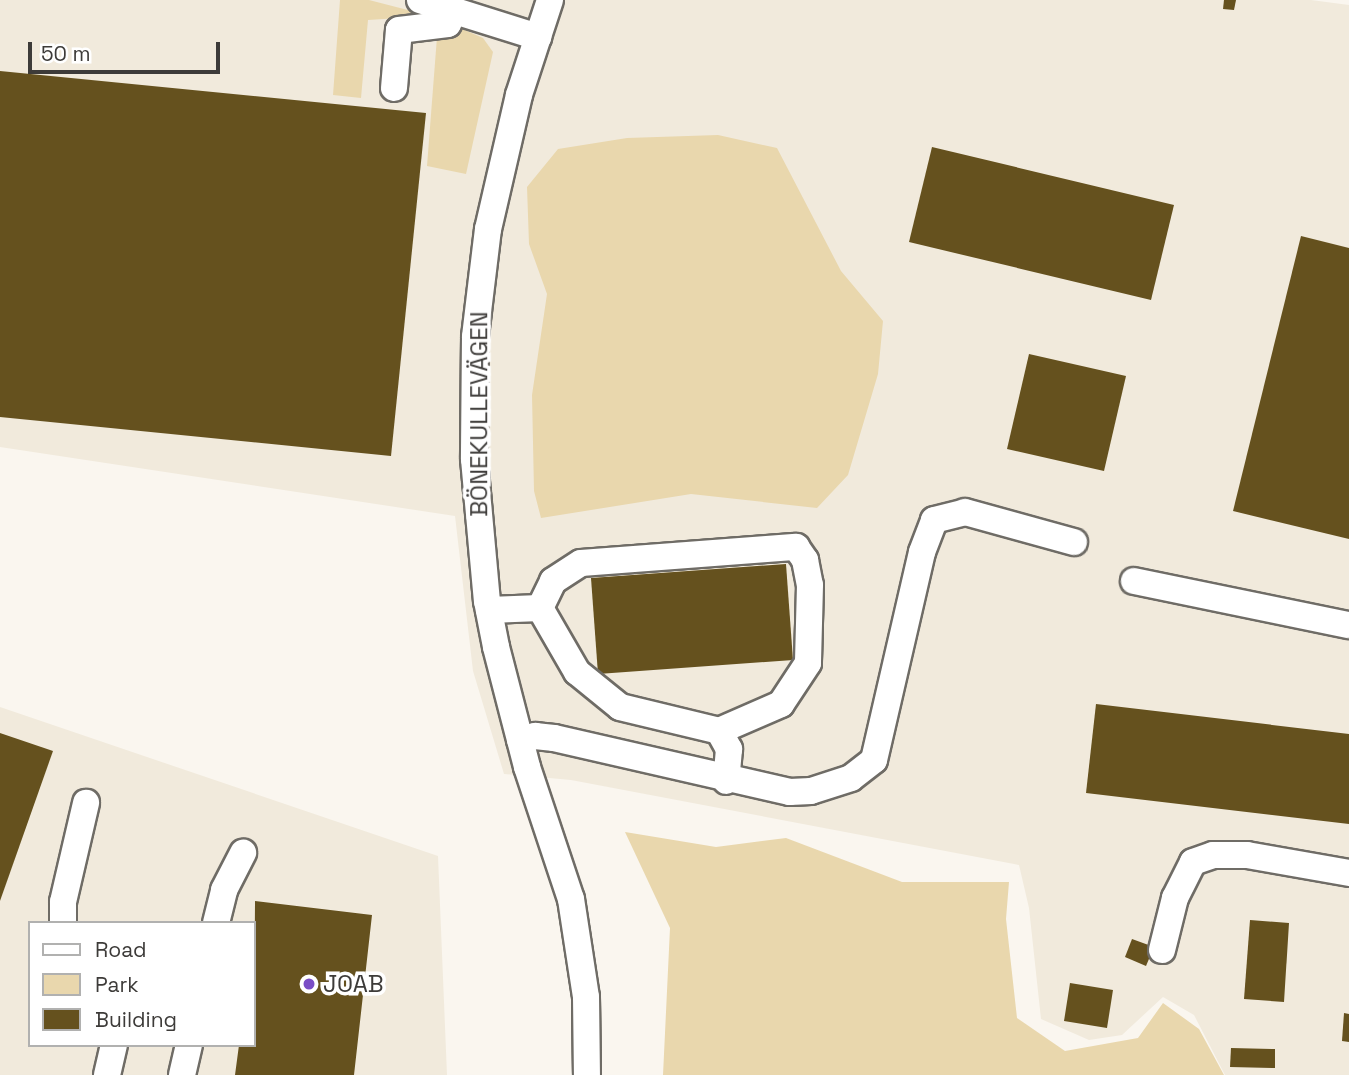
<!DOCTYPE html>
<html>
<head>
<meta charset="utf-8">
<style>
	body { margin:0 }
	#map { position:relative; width:1349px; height:1075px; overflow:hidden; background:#faf6ef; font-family:"Space Grotesk",sans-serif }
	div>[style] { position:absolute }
	.built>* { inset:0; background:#f1eadc }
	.green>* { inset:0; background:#e9d7ad }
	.building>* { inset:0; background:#65511e }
	.roads { filter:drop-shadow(2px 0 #6f6c66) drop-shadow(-2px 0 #6f6c66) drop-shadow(0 2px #6f6c66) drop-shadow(0 -2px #6f6c66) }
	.minor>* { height:26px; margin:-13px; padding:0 13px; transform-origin:13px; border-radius:13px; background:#fff }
	.dots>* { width:19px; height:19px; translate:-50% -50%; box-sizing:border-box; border:4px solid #fff; border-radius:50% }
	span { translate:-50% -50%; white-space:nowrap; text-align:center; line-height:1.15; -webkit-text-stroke:7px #fff; paint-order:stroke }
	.street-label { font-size:24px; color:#3d3b39 }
	.poi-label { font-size:24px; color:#3d3b39 }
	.left { translate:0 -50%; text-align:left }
	.legend { position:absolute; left:28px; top:921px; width:228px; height:126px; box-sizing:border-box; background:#fff; border:2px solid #b1b1b0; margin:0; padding:9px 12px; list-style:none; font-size:21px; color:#3d3b39 }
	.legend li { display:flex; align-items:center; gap:14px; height:35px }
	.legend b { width:35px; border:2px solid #b1b1b0 }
	.scale { position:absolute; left:28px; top:42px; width:192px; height:32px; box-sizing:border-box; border:4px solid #3d3b39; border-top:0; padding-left:9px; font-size:21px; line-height:24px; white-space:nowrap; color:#3d3b39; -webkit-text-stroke:5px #fff; paint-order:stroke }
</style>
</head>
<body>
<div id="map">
	<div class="built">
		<div style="clip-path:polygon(0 0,1311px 0,1349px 5px,1349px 1075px,1225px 1075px,1194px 1015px,1163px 997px,1122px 1035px,1089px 1040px,1041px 1019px,1029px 908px,1019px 865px,571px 780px,504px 774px,473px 671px,455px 516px,0 447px)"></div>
		<div style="clip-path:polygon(evenodd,0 707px,438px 856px,447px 1075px,0 1075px,0 707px,30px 923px,254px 923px,254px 1045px,30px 1045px,30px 923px)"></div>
	</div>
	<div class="green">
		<div style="clip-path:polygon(340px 0,369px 0,431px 16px,368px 20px,361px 98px,333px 95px)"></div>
		<div style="clip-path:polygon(460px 28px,483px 38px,493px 52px,466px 174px,427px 166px,437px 37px)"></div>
		<div style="clip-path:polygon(718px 135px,777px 148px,841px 271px,883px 321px,878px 374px,848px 475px,817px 508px,691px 494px,541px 518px,534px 491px,532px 395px,547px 294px,529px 244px,527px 187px,558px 149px,627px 138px)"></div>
		<div style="clip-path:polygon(625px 832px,716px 847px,786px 838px,902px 882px,1009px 882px,1006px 919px,1017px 1018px,1065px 1051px,1138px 1038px,1163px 1003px,1199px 1029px,1224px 1075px,663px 1075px,670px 928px)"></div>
	</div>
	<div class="building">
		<div style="clip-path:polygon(1224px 0,1236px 0,1234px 10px,1223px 9px)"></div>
		<div style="clip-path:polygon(0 71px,426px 113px,391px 456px,0 417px)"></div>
		<div style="clip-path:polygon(932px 147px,1174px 205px,1151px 300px,909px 242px)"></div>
		<div style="clip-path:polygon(1301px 236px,1349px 248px,1349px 539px,1233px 511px)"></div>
		<div style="clip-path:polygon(1029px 354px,1126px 376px,1104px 471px,1007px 449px)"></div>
		<div style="clip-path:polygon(786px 564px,793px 660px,598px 674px,591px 578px)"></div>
		<div style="clip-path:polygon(1096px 704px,1349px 734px,1349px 824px,1086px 793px)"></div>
		<div style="clip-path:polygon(0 733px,53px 751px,0 901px)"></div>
		<div style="clip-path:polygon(255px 901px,372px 915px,354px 1075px,235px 1075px,239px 1045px,254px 1045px)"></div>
		<div style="clip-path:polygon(1250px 920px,1289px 923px,1284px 1002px,1244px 999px)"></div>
		<div style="clip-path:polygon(1132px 939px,1154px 947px,1146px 966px,1125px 957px)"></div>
		<div style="clip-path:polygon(1070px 983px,1113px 990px,1107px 1028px,1064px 1021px)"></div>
		<div style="clip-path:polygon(1344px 1013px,1349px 1014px,1349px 1042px,1342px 1041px)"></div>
		<div style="clip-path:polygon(1231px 1048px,1275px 1049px,1275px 1068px,1230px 1067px)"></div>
	</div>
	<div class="roads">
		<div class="minor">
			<div style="left:420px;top:0;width:124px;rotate:17.4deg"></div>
			<div style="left:550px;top:0;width:100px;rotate:108.1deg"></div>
			<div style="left:519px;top:95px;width:138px;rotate:103deg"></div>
			<div style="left:488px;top:229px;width:109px;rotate:96.9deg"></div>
			<div style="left:475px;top:337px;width:122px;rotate:90.5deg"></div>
			<div style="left:474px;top:459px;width:143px;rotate:84.8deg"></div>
			<div style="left:487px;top:601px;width:47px;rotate:78.9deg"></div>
			<div style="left:496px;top:647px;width:124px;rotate:75.5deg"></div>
			<div style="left:527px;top:767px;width:139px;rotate:71.6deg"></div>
			<div style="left:571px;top:899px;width:99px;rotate:81.3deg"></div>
			<div style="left:586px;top:997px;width:78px;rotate:89.3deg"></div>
			<div style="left:394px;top:88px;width:58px;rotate:-85.1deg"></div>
			<div style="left:399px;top:30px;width:49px;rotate:-7deg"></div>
			<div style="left:448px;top:24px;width:15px;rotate:-67deg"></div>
			<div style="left:1134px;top:581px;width:219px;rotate:11.6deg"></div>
			<div style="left:540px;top:608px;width:30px;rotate:-64deg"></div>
			<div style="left:553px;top:581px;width:33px;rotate:-33deg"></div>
			<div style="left:581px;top:563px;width:216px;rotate:-4.3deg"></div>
			<div style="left:796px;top:547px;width:16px;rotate:55deg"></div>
			<div style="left:805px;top:560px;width:25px;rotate:79deg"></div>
			<div style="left:810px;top:585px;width:78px;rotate:91.5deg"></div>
			<div style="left:808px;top:663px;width:49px;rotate:123.4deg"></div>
			<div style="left:781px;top:704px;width:68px;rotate:156.5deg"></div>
			<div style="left:489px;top:610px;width:51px;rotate:-2.2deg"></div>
			<div style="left:540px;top:608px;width:74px;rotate:60deg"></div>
			<div style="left:577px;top:672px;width:55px;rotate:39.1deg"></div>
			<div style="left:620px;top:707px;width:102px;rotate:13.6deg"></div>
			<div style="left:719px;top:731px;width:21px;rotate:61deg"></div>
			<div style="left:729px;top:749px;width:32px;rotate:95deg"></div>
			<div style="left:520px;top:740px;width:16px;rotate:-15deg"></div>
			<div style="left:535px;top:736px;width:19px;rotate:6deg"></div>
			<div style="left:554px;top:738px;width:242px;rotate:12.9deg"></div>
			<div style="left:790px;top:792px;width:21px;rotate:-3deg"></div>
			<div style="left:811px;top:791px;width:42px;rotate:-18deg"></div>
			<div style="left:851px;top:778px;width:29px;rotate:-38deg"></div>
			<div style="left:874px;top:760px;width:213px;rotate:-77deg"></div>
			<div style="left:922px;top:552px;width:34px;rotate:-69deg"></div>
			<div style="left:934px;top:520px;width:32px;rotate:-14deg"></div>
			<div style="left:965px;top:512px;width:113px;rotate:15.4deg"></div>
			<div style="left:63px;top:923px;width:21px;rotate:-90deg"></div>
			<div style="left:63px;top:902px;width:102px;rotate:-76.9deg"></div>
			<div style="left:216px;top:923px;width:34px;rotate:-76deg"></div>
			<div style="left:224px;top:890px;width:42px;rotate:-62.8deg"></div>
			<div style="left:1162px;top:950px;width:54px;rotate:-76deg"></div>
			<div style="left:1175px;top:898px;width:40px;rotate:-63.4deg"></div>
			<div style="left:1193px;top:862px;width:21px;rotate:-19deg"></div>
			<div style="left:1213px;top:855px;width:34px"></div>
			<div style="left:1247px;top:855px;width:104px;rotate:10deg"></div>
			<div style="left:107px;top:1075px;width:31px;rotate:-77deg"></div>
			<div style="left:182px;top:1075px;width:31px;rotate:-77deg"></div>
		</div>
	</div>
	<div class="dots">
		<div style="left:309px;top:984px;background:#7a4dc5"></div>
	</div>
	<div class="street-label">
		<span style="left:479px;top:414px;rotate:-90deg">BÖNEKULLEVÄGEN</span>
	</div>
	<div class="poi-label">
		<span class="left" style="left:323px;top:984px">JOAB</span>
	</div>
	<ul class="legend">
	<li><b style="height:9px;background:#fff"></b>Road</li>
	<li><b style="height:19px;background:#e9d7ad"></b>Park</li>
	<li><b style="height:19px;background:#65511e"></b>Building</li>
	</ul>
	<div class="scale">50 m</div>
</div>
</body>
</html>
